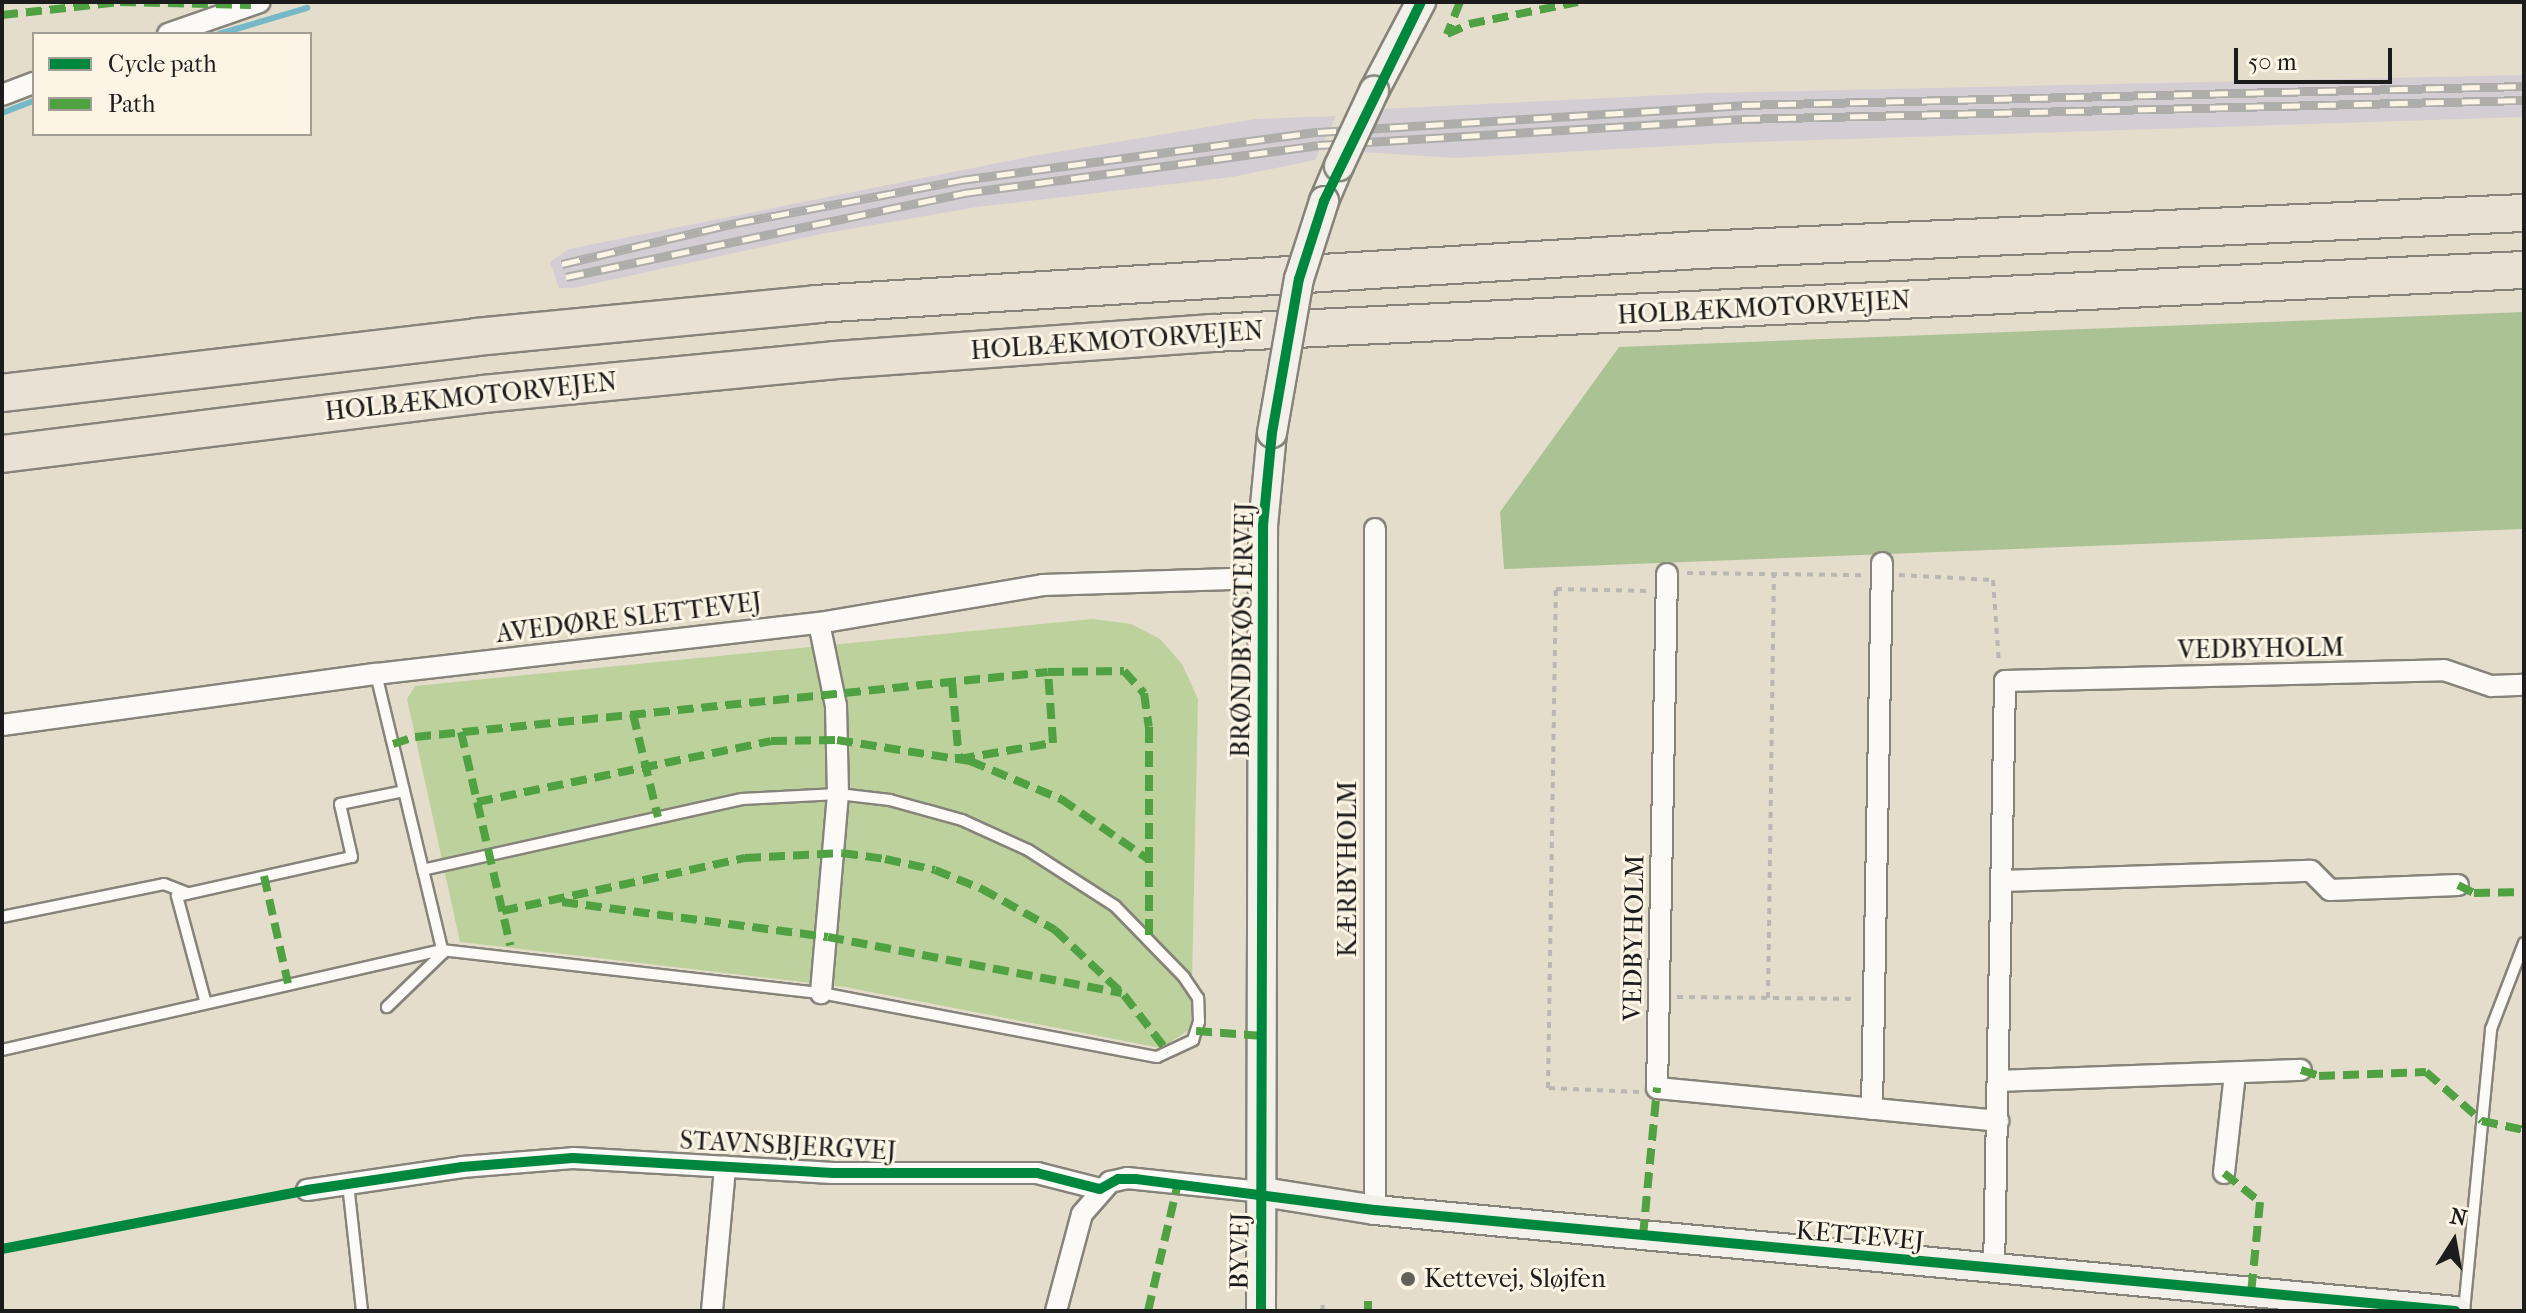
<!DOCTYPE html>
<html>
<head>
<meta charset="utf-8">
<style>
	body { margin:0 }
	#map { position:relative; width:2526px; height:1313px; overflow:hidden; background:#e4ddcc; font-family:"IM FELL French Canon",serif }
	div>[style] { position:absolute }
	.industrial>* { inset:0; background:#d4cdd3 }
	.green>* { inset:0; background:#bcd19c }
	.forest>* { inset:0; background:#abc294 }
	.stream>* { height:6px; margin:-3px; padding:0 3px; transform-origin:3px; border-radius:3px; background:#75b9c8 }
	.path>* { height:4px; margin-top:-2px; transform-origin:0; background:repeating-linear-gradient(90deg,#b8b7b3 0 6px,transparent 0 12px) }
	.roads { filter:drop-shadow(2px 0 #86837a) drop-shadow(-2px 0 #86837a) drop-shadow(0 2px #86837a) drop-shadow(0 -2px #86837a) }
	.lane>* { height:10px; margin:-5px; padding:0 5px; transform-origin:5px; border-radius:5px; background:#fbfaf7 }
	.street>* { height:20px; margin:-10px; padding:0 10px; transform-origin:10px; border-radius:10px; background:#fbfaf7 }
	.secondary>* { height:28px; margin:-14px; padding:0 14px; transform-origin:14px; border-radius:14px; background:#f3f0e9 }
	.highway>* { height:36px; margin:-18px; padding:0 18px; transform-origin:18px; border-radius:18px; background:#e8e1d4 }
	.rail>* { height:9px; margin-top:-4.5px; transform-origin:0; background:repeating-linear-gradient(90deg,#fcf5e5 0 18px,#aeadaa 0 36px); box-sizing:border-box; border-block:2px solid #aeadaa }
	.bridges { filter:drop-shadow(2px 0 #86837a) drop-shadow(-2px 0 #86837a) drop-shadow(0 2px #86837a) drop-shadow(0 -2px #86837a) }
	.secondary-bridge>* { height:28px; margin:-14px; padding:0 14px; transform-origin:14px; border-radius:14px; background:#f3f0e9 }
	.quiet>* { height:8px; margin-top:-4px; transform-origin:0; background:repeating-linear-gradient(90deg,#4fa141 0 16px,transparent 0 24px) }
	.cycleway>* { height:10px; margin:-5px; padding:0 5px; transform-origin:5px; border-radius:5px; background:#00873e }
	.dots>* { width:22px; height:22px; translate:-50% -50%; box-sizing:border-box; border:4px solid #fcf5e5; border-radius:50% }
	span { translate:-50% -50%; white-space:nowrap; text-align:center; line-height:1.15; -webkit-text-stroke:6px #fcf5e5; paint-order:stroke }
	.street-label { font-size:26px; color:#1c1c1c }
	.poi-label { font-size:26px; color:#1c1c1c }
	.left { translate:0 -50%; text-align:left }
	.frame { position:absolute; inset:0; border:4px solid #1c1c1c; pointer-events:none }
	.legend { position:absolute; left:32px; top:32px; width:280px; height:104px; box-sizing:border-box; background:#fcf5e5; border:2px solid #a29e95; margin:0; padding:10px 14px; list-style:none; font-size:24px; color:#1c1c1c }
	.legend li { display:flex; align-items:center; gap:16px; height:40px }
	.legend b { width:40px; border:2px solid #a29e95 }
	.north { position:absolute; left:2414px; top:1201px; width:80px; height:80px; -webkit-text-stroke:6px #fcf5e5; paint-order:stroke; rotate:11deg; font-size:22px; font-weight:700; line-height:32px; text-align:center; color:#1c1c1c }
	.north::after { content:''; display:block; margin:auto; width:28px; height:36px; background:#1c1c1c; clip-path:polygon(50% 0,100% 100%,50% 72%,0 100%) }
	.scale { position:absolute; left:2234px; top:48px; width:158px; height:36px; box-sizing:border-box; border:4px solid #1c1c1c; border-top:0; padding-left:10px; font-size:24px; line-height:28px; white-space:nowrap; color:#1c1c1c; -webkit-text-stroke:6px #fcf5e5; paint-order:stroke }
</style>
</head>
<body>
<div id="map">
	<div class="industrial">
		<div style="clip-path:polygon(2524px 75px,2524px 117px,1726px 143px,1456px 158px,1362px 152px,1380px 109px,1709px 93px)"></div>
		<div style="clip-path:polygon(1336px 116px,1315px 160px,1232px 177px,977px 207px,821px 234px,574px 288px,559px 288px,550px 262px,569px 249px,1033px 156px,1256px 119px)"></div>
	</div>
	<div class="green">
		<div style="clip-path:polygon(1093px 619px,1131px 624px,1160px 639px,1182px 664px,1198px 699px,1191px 1029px,1161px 1048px,845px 987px,460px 942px,407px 699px,415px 686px)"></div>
	</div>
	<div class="forest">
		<div style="clip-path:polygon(2524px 312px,2524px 529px,1504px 569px,1500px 512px,1619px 347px)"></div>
	</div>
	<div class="stream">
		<div style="left:219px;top:34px;width:92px;rotate:-16.5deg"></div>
		<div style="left:2px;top:113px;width:34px;rotate:-21deg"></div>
	</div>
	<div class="path">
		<div style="left:1687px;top:573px;width:175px;rotate:0.7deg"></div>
		<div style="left:1899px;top:575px;width:94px;rotate:3deg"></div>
		<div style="left:1993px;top:580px;width:83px;rotate:85.9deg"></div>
		<div style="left:1677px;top:997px;width:180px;rotate:0.6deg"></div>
		<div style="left:1768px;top:998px;width:424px;rotate:-89.2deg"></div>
		<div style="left:1639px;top:1092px;width:91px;rotate:-177.5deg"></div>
		<div style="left:1548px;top:1088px;width:499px;rotate:-89.1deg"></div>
		<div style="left:1556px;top:589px;width:92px;rotate:1.2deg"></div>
		<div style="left:1322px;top:1311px;width:7px;rotate:-82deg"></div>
	</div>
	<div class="roads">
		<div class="lane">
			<div style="left:376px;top:674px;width:287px;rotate:76.5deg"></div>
			<div style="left:443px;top:953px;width:78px;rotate:136deg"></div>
			<div style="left:2px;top:917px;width:165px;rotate:-11.5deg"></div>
			<div style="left:164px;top:884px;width:26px;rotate:21deg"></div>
			<div style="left:205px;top:1000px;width:108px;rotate:-105.1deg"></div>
			<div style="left:177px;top:896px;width:179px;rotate:-12.6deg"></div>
			<div style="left:352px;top:857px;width:54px;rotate:-102.8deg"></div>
			<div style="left:340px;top:804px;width:65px;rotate:-11.5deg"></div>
			<div style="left:2px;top:1050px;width:451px;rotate:-12.8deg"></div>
			<div style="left:442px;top:950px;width:381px;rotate:6.5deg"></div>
			<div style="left:821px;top:993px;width:342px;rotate:10.8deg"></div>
			<div style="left:1157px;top:1057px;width:40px;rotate:-25deg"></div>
			<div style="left:1193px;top:1040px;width:19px;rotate:-72deg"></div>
			<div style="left:1199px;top:1022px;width:24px;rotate:-92deg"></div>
			<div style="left:1198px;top:998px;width:25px;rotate:-124deg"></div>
			<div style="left:1184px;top:977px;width:99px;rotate:-134.2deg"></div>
			<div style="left:1115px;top:906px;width:103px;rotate:-147.2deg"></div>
			<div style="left:1028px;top:850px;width:72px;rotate:-155.6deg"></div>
			<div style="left:962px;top:820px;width:75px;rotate:-164.5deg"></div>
			<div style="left:890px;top:800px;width:52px;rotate:-173.4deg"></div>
			<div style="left:838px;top:794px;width:96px;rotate:177deg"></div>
			<div style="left:742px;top:799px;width:327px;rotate:167.5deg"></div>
			<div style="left:348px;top:1184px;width:128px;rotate:83.7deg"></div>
			<div style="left:2464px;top:1311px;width:283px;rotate:-84.5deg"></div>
			<div style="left:2491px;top:1029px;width:92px;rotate:-69deg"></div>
		</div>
		<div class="street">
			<div style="left:168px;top:34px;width:97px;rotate:-19.2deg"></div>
			<div style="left:2px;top:95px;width:34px;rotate:-21deg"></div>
			<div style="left:1667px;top:574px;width:514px;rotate:91.11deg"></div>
			<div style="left:1657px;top:1088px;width:343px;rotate:5.5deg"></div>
			<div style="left:819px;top:623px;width:85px;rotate:78.4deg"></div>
			<div style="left:836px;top:706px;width:88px;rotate:88.7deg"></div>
			<div style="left:838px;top:794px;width:200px;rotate:94.9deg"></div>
			<div style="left:2px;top:725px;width:377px;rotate:-7.8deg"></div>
			<div style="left:376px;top:674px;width:446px;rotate:-6.6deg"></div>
			<div style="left:819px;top:623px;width:227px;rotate:-9.6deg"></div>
			<div style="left:1043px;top:585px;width:220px;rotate:-1.8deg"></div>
			<div style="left:2002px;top:881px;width:309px;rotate:-1.9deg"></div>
			<div style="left:2311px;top:871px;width:27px;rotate:45deg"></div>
			<div style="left:2330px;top:890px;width:128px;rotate:-2.2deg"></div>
			<div style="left:2000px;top:1081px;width:301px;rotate:-2.1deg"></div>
			<div style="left:1872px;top:1109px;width:546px;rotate:-88.95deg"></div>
			<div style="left:2224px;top:1173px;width:101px;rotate:-83.7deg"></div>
			<div style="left:307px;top:1190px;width:157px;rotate:-8.4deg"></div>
			<div style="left:462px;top:1167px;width:111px;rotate:-4.6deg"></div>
			<div style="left:573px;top:1158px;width:260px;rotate:3.3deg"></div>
			<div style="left:833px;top:1173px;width:204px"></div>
			<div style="left:1037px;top:1173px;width:65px;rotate:14.3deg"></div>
			<div style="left:1375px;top:1210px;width:681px;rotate:-90deg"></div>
			<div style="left:1994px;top:1271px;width:590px;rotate:-88.93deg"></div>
			<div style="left:2005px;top:681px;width:439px;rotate:-1.4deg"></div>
			<div style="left:2444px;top:670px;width:50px;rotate:18.8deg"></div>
			<div style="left:2491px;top:686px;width:33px;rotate:-2deg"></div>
			<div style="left:712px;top:1311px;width:145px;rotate:-84.8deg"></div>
			<div style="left:1056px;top:1311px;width:100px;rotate:-75deg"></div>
			<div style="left:1082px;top:1214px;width:43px;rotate:-48.8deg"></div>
			<div style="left:1110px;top:1182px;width:17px;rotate:-13deg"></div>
			<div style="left:1127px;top:1178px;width:137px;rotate:5.9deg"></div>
		</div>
		<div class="secondary">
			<div style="left:1374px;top:91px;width:101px;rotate:-62.2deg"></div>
			<div style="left:1324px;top:201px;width:38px;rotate:-67deg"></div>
			<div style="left:1263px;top:1192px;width:113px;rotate:9.1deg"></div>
			<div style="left:1375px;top:1210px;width:1085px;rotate:5.34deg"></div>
			<div style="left:1261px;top:1311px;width:785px;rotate:-89.85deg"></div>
			<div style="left:1263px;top:526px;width:93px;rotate:-84.5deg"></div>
		</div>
		<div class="highway">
			<div style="left:2px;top:393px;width:477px;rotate:-6.7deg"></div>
			<div style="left:476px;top:337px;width:342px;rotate:-5.5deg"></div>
			<div style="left:816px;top:304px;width:885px;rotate:-3.5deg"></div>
			<div style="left:1699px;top:250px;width:826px;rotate:-2.57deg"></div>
			<div style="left:2px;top:454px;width:485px;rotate:-7.1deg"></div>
			<div style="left:483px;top:394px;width:355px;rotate:-5.5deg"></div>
			<div style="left:836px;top:360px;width:377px;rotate:-4.1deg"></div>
			<div style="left:1212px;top:333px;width:1314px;rotate:-2.75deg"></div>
		</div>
	</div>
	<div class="rail">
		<div style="left:562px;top:264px;width:179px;rotate:-13.3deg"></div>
		<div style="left:736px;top:223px;width:229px;rotate:-10.8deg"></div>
		<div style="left:961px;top:180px;width:360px;rotate:-7.7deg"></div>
		<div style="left:1318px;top:132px;width:425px;rotate:-3.6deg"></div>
		<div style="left:1742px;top:105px;width:782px;rotate:-1.39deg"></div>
		<div style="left:566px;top:277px;width:407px;rotate:-11.9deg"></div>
		<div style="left:964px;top:193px;width:357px;rotate:-7.7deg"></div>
		<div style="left:1318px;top:145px;width:425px;rotate:-3.5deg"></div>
		<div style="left:1742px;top:119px;width:782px;rotate:-1.39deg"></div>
	</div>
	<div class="bridges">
		<div class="secondary-bridge">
			<div style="left:1339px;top:166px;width:83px;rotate:-65deg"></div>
			<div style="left:1272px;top:433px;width:156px;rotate:-80.1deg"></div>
			<div style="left:1299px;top:279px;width:82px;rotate:-72.2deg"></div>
		</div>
	</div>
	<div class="quiet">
		<div style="left:1460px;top:2px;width:35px;rotate:112deg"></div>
		<div style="left:1447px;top:34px;width:24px;rotate:-24deg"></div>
		<div style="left:1469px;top:24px;width:111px;rotate:-11.4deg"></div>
		<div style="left:2px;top:15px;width:119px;rotate:-6.3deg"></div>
		<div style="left:120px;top:2px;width:131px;rotate:1.3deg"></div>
		<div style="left:952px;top:682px;width:77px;rotate:84.8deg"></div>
		<div style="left:959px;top:759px;width:95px;rotate:-9.7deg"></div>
		<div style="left:1053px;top:743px;width:71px;rotate:-94deg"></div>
		<div style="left:633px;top:714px;width:106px;rotate:76.4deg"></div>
		<div style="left:461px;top:732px;width:219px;rotate:77deg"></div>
		<div style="left:393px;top:744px;width:23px;rotate:-18deg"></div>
		<div style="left:415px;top:737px;width:636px;rotate:-5.86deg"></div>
		<div style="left:1048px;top:672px;width:76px;rotate:-0.8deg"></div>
		<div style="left:1124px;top:671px;width:30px;rotate:48deg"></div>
		<div style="left:1144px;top:693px;width:34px;rotate:82deg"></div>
		<div style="left:1149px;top:727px;width:210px;rotate:90deg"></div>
		<div style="left:477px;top:802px;width:300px;rotate:-11.7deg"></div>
		<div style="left:771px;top:741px;width:66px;rotate:-0.9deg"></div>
		<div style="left:837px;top:740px;width:135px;rotate:9deg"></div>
		<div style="left:970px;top:761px;width:99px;rotate:22.7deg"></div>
		<div style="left:1061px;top:799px;width:106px;rotate:34.6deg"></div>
		<div style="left:264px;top:876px;width:110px;rotate:77.4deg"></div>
		<div style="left:2458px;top:885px;width:18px;rotate:27deg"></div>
		<div style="left:2474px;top:893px;width:50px;rotate:-1.1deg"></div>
		<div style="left:562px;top:902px;width:268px;rotate:7.5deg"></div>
		<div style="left:828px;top:937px;width:299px;rotate:10.8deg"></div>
		<div style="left:502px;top:911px;width:249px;rotate:-12.3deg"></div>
		<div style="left:745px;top:858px;width:97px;rotate:-3deg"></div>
		<div style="left:842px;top:853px;width:43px;rotate:7.9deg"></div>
		<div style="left:885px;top:859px;width:51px;rotate:12.4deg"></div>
		<div style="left:935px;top:870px;width:51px;rotate:22deg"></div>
		<div style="left:982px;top:889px;width:84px;rotate:29.3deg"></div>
		<div style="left:1055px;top:930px;width:95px;rotate:43.3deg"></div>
		<div style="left:1124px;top:995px;width:72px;rotate:52.3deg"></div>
		<div style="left:1196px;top:1031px;width:67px;rotate:4.3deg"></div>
		<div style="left:2301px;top:1070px;width:19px;rotate:18deg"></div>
		<div style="left:2319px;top:1076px;width:107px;rotate:-2.1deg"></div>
		<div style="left:2426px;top:1072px;width:74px;rotate:41.2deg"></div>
		<div style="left:2482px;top:1121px;width:43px;rotate:12.1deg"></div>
		<div style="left:2224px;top:1173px;width:46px;rotate:38.9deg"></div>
		<div style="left:2260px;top:1202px;width:91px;rotate:95.6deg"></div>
		<div style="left:1643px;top:1236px;width:149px;rotate:-84.6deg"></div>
		<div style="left:1368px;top:1301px;width:10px;rotate:90deg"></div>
		<div style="left:1148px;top:1311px;width:131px;rotate:-76.8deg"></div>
	</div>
	<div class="cycleway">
		<div style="left:2px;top:1249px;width:311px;rotate:-10.9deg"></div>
		<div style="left:307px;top:1190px;width:157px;rotate:-8.4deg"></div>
		<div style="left:462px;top:1167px;width:111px;rotate:-4.6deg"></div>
		<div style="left:573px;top:1158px;width:260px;rotate:3.3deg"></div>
		<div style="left:833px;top:1173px;width:204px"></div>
		<div style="left:1037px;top:1173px;width:65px;rotate:14.3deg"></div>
		<div style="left:1100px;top:1189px;width:21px;rotate:-29deg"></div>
		<div style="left:1118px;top:1179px;width:18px"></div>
		<div style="left:1136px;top:1179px;width:241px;rotate:7.4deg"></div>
		<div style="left:1375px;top:1210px;width:1085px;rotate:5.34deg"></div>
		<div style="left:1261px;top:1311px;width:785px;rotate:-89.85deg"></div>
		<div style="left:1263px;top:526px;width:93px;rotate:-84.5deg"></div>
		<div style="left:1272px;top:433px;width:156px;rotate:-80.1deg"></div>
		<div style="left:1299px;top:279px;width:82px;rotate:-72.2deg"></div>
		<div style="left:1324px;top:201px;width:221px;rotate:-64deg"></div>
	</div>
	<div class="dots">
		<div style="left:1408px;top:1279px;background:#62605a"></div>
	</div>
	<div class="street-label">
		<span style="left:1764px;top:308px;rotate:-3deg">HOLBÆKMOTORVEJEN</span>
		<span style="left:1117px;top:341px;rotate:-4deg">HOLBÆKMOTORVEJEN</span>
		<span style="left:471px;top:397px;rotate:-6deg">HOLBÆKMOTORVEJEN</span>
		<span style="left:629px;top:618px;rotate:-7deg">AVEDØRE SLETTEVEJ</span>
		<span style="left:1243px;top:630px;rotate:-89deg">BRØNDBYØSTERVEJ</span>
		<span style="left:2261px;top:649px;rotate:-1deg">VEDBYHOLM</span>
		<span style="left:1348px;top:869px;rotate:-90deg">KÆRBYHOLM</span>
		<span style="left:1634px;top:938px;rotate:-89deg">VEDBYHOLM</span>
		<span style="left:788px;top:1146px;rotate:3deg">STAVNSBJERGVEJ</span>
		<span style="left:1860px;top:1236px;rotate:5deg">KETTEVEJ</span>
		<span style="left:1240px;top:1251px;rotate:-89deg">BYVEJ</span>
	</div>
	<div class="poi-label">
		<span class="left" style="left:1424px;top:1279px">Kettevej, Sløjfen</span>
	</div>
	<div class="frame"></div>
	<ul class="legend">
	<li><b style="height:10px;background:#00873e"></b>Cycle path</li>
	<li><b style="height:10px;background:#4fa141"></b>Path</li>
	</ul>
	<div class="north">N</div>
	<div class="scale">50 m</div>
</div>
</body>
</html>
